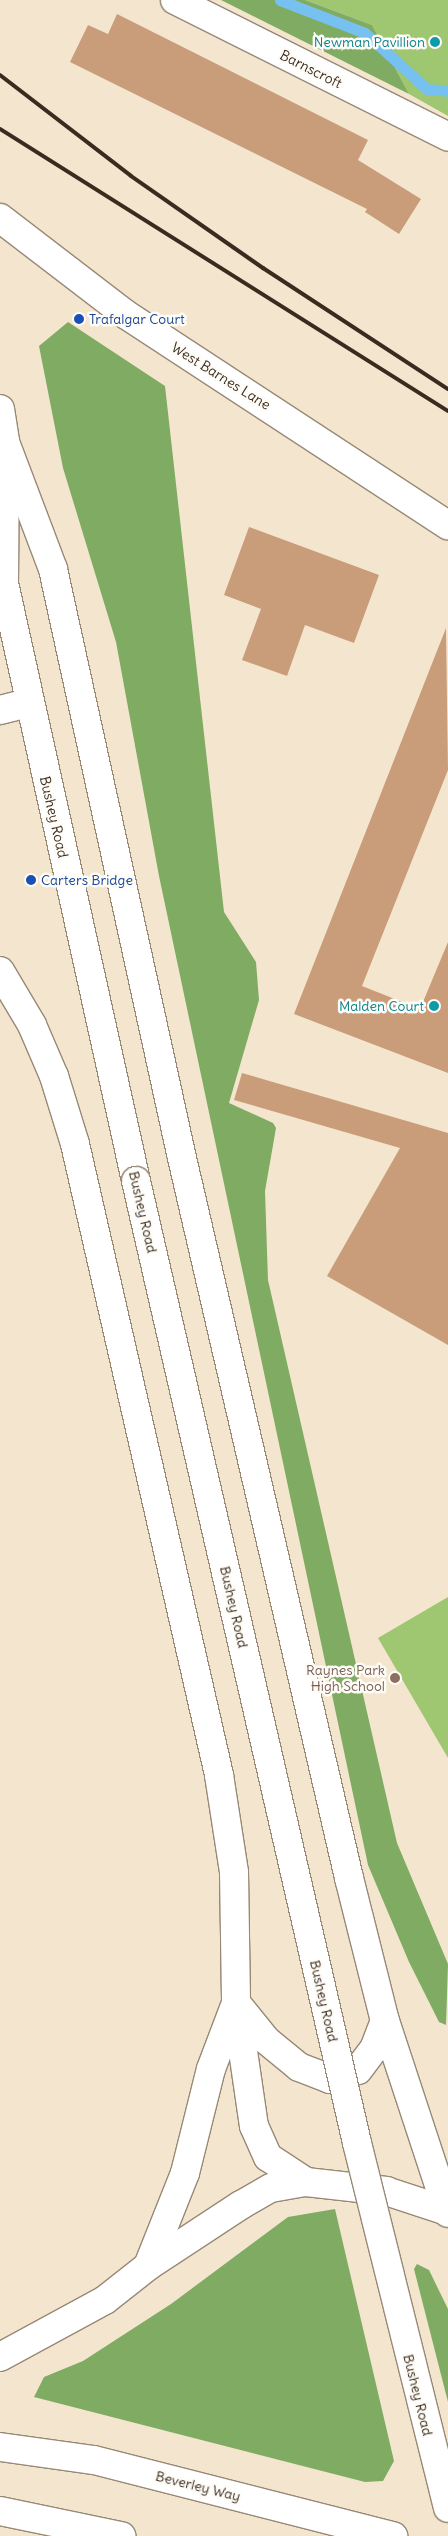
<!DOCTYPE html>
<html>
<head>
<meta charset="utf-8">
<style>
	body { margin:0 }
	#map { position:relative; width:448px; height:2536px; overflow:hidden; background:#f4e6ce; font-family:Delius,sans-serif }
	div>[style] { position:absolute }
	.green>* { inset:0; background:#9fc671 }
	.forest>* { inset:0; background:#7fab63 }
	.stream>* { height:11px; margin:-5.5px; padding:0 5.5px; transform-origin:5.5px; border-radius:5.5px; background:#76c1ef }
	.building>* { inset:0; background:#c99d7a }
	.roads { filter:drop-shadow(1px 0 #988876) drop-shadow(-1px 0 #988876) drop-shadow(0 1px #988876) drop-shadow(0 -1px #988876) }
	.minor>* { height:28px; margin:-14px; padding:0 14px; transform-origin:14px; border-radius:14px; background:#fff }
	.secondary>* { height:28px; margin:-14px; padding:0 14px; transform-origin:14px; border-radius:14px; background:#fff }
	.primary>* { height:28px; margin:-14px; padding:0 14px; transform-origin:14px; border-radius:14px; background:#fff }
	.trunk>* { height:28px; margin:-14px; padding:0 14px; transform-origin:14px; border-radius:14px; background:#fff }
	.rail>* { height:4px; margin:-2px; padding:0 2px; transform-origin:2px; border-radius:2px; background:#3b2a1e }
	.bridges { filter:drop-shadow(1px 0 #988876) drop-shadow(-1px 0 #988876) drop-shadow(0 1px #988876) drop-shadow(0 -1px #988876) }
	.primary-bridge>* { height:28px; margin:-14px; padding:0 14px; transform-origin:14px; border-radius:14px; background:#fff }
	.dots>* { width:14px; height:14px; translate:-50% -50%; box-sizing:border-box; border:2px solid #fdfcf7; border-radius:50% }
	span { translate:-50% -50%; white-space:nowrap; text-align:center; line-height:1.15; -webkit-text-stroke:5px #fdfcf7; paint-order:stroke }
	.culture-label { font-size:14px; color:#0d838f }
	.right { translate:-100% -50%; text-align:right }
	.street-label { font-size:14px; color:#3b2a1e }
	.transit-label { font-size:14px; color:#164399 }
	.left { translate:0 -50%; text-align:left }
	.education-label { font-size:14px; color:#785e54 }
</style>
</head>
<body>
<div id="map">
	<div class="green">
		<div style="clip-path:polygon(305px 0,448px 0,448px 116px,409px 94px,372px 25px)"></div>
		<div style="clip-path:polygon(448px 1597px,448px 1758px,378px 1638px)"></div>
	</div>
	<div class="forest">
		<div style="clip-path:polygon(221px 0,305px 0,372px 25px,409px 94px)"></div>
		<div style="clip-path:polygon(68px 322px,165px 386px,224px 912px,256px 962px,259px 1000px,229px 1103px,273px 1123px,276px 1128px,265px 1191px,268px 1280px,397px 1843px,448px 1964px,446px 2025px,439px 2022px,409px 1962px,368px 1865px,159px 876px,116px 642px,63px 468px,39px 346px)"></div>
		<div style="clip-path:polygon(335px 2209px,394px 2461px,383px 2481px,365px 2482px,34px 2397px,44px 2377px,83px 2361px,171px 2304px,288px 2217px)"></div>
		<div style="clip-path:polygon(417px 2264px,429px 2270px,448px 2309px,448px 2402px,414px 2269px)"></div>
	</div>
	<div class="stream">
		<div style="left:280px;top:0;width:91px;rotate:21.2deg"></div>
		<div style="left:365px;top:33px;width:84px;rotate:42.1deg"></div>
		<div style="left:427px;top:89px;width:21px;rotate:5deg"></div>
	</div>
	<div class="building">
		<div style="clip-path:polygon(117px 14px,368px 140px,358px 160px,421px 199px,399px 234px,365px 212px,367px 209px,70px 62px,88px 25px,108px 34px)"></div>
		<div style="clip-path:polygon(249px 527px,379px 575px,354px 643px,305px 625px,287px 676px,242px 660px,261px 609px,224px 595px)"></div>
		<div style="clip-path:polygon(446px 628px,448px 770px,362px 986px,420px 1009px,448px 942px,448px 1073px,294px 1014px)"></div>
		<div style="clip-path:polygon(242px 1073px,448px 1133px,448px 1345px,327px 1276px,400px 1148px,234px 1100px)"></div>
	</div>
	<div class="roads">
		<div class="minor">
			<div style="left:175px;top:0;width:305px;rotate:26.6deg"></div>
			<div style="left:0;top:710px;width:29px;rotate:-14deg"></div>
			<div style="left:0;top:971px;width:63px;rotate:59.3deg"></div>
			<div style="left:32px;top:1025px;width:56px;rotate:66.7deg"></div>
			<div style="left:54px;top:1076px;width:71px;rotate:72.8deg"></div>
			<div style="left:75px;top:1144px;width:647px;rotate:77.14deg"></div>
			<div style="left:219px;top:1775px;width:98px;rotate:81.2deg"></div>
			<div style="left:234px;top:1872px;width:131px;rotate:89.1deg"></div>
			<div style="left:236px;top:2003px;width:124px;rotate:81.7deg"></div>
			<div style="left:254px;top:2126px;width:34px;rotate:66deg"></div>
			<div style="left:268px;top:2157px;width:45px;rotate:33.3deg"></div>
			<div style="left:237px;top:2004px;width:46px;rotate:51.1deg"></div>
			<div style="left:266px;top:2040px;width:43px;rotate:39.3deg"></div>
			<div style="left:299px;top:2067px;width:33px;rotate:21deg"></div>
			<div style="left:330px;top:2079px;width:29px;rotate:-18deg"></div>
			<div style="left:358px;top:2070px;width:26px;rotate:-53deg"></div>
			<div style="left:374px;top:2049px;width:30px;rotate:-69deg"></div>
		</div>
		<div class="secondary">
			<div style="left:0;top:218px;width:158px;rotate:37.5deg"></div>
			<div style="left:125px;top:314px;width:386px;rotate:33.2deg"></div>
		</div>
		<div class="primary">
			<div style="left:0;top:409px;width:33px;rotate:81deg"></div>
			<div style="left:5px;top:442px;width:141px;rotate:90.4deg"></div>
			<div style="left:4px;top:583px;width:612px;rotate:77.55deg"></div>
			<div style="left:5px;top:442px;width:136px;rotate:69.3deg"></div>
			<div style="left:53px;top:569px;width:603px;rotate:77.65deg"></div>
			<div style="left:182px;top:1158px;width:739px;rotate:76.94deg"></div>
			<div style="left:349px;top:1878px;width:147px;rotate:75.9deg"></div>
			<div style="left:385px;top:2021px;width:202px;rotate:71.8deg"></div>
			<div style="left:306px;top:2182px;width:81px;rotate:6.4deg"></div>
			<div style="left:386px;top:2191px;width:64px;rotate:18.2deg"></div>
		</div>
		<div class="trunk">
			<div style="left:148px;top:2266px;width:100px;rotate:-68.3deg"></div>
			<div style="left:185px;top:2173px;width:107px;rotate:-76deg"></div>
			<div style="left:211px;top:2069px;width:71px;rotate:-69.3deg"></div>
			<div style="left:0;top:2357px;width:119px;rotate:-28.5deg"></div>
			<div style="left:105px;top:2300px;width:55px;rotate:-38.3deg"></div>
			<div style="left:148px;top:2266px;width:111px;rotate:-33.3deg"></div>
			<div style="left:241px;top:2205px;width:34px;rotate:-30deg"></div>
			<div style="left:271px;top:2188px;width:36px;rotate:-10deg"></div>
			<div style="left:0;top:2447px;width:95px;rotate:7.9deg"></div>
			<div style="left:94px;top:2460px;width:309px;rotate:14.3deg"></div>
			<div style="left:0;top:2511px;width:124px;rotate:11.7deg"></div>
		</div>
	</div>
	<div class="rail">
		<div style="left:0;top:75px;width:165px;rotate:37.6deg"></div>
		<div style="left:131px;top:176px;width:161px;rotate:34.9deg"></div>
		<div style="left:263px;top:268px;width:221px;rotate:33.2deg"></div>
		<div style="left:0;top:129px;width:529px;rotate:32.19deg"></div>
	</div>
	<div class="bridges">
		<div class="primary-bridge">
			<div style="left:136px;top:1181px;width:987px;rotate:77.06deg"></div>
			<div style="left:357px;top:2143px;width:376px;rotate:76deg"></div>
		</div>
	</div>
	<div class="dots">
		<div style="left:435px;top:42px;background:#0f9aa8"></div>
		<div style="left:79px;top:319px;background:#1a4fb4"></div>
		<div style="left:31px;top:880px;background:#1a4fb4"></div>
		<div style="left:434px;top:1006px;background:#0f9aa8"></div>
		<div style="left:395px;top:1678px;background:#8d6e63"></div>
	</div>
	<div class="culture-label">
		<span class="right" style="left:425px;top:42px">Newman Pavillion</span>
		<span class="right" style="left:424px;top:1006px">Malden Court</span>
	</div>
	<div class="street-label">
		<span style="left:311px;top:69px;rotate:27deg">Barnscroft</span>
		<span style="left:221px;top:376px;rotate:32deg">West Barnes Lane</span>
		<span style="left:54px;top:817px;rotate:77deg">Bushey Road</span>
		<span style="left:143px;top:1212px;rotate:77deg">Bushey Road</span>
		<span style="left:234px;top:1607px;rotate:77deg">Bushey Road</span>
		<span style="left:324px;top:2001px;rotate:77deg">Bushey Road</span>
		<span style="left:418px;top:2395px;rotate:76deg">Bushey Road</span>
		<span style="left:198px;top:2486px;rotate:14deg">Beverley Way</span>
	</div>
	<div class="transit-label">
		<span class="left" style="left:89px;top:319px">Trafalgar Court</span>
		<span class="left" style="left:41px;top:880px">Carters Bridge</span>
	</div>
	<div class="education-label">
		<span class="right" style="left:385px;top:1678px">Raynes Park<br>High School</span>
	</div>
</div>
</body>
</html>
